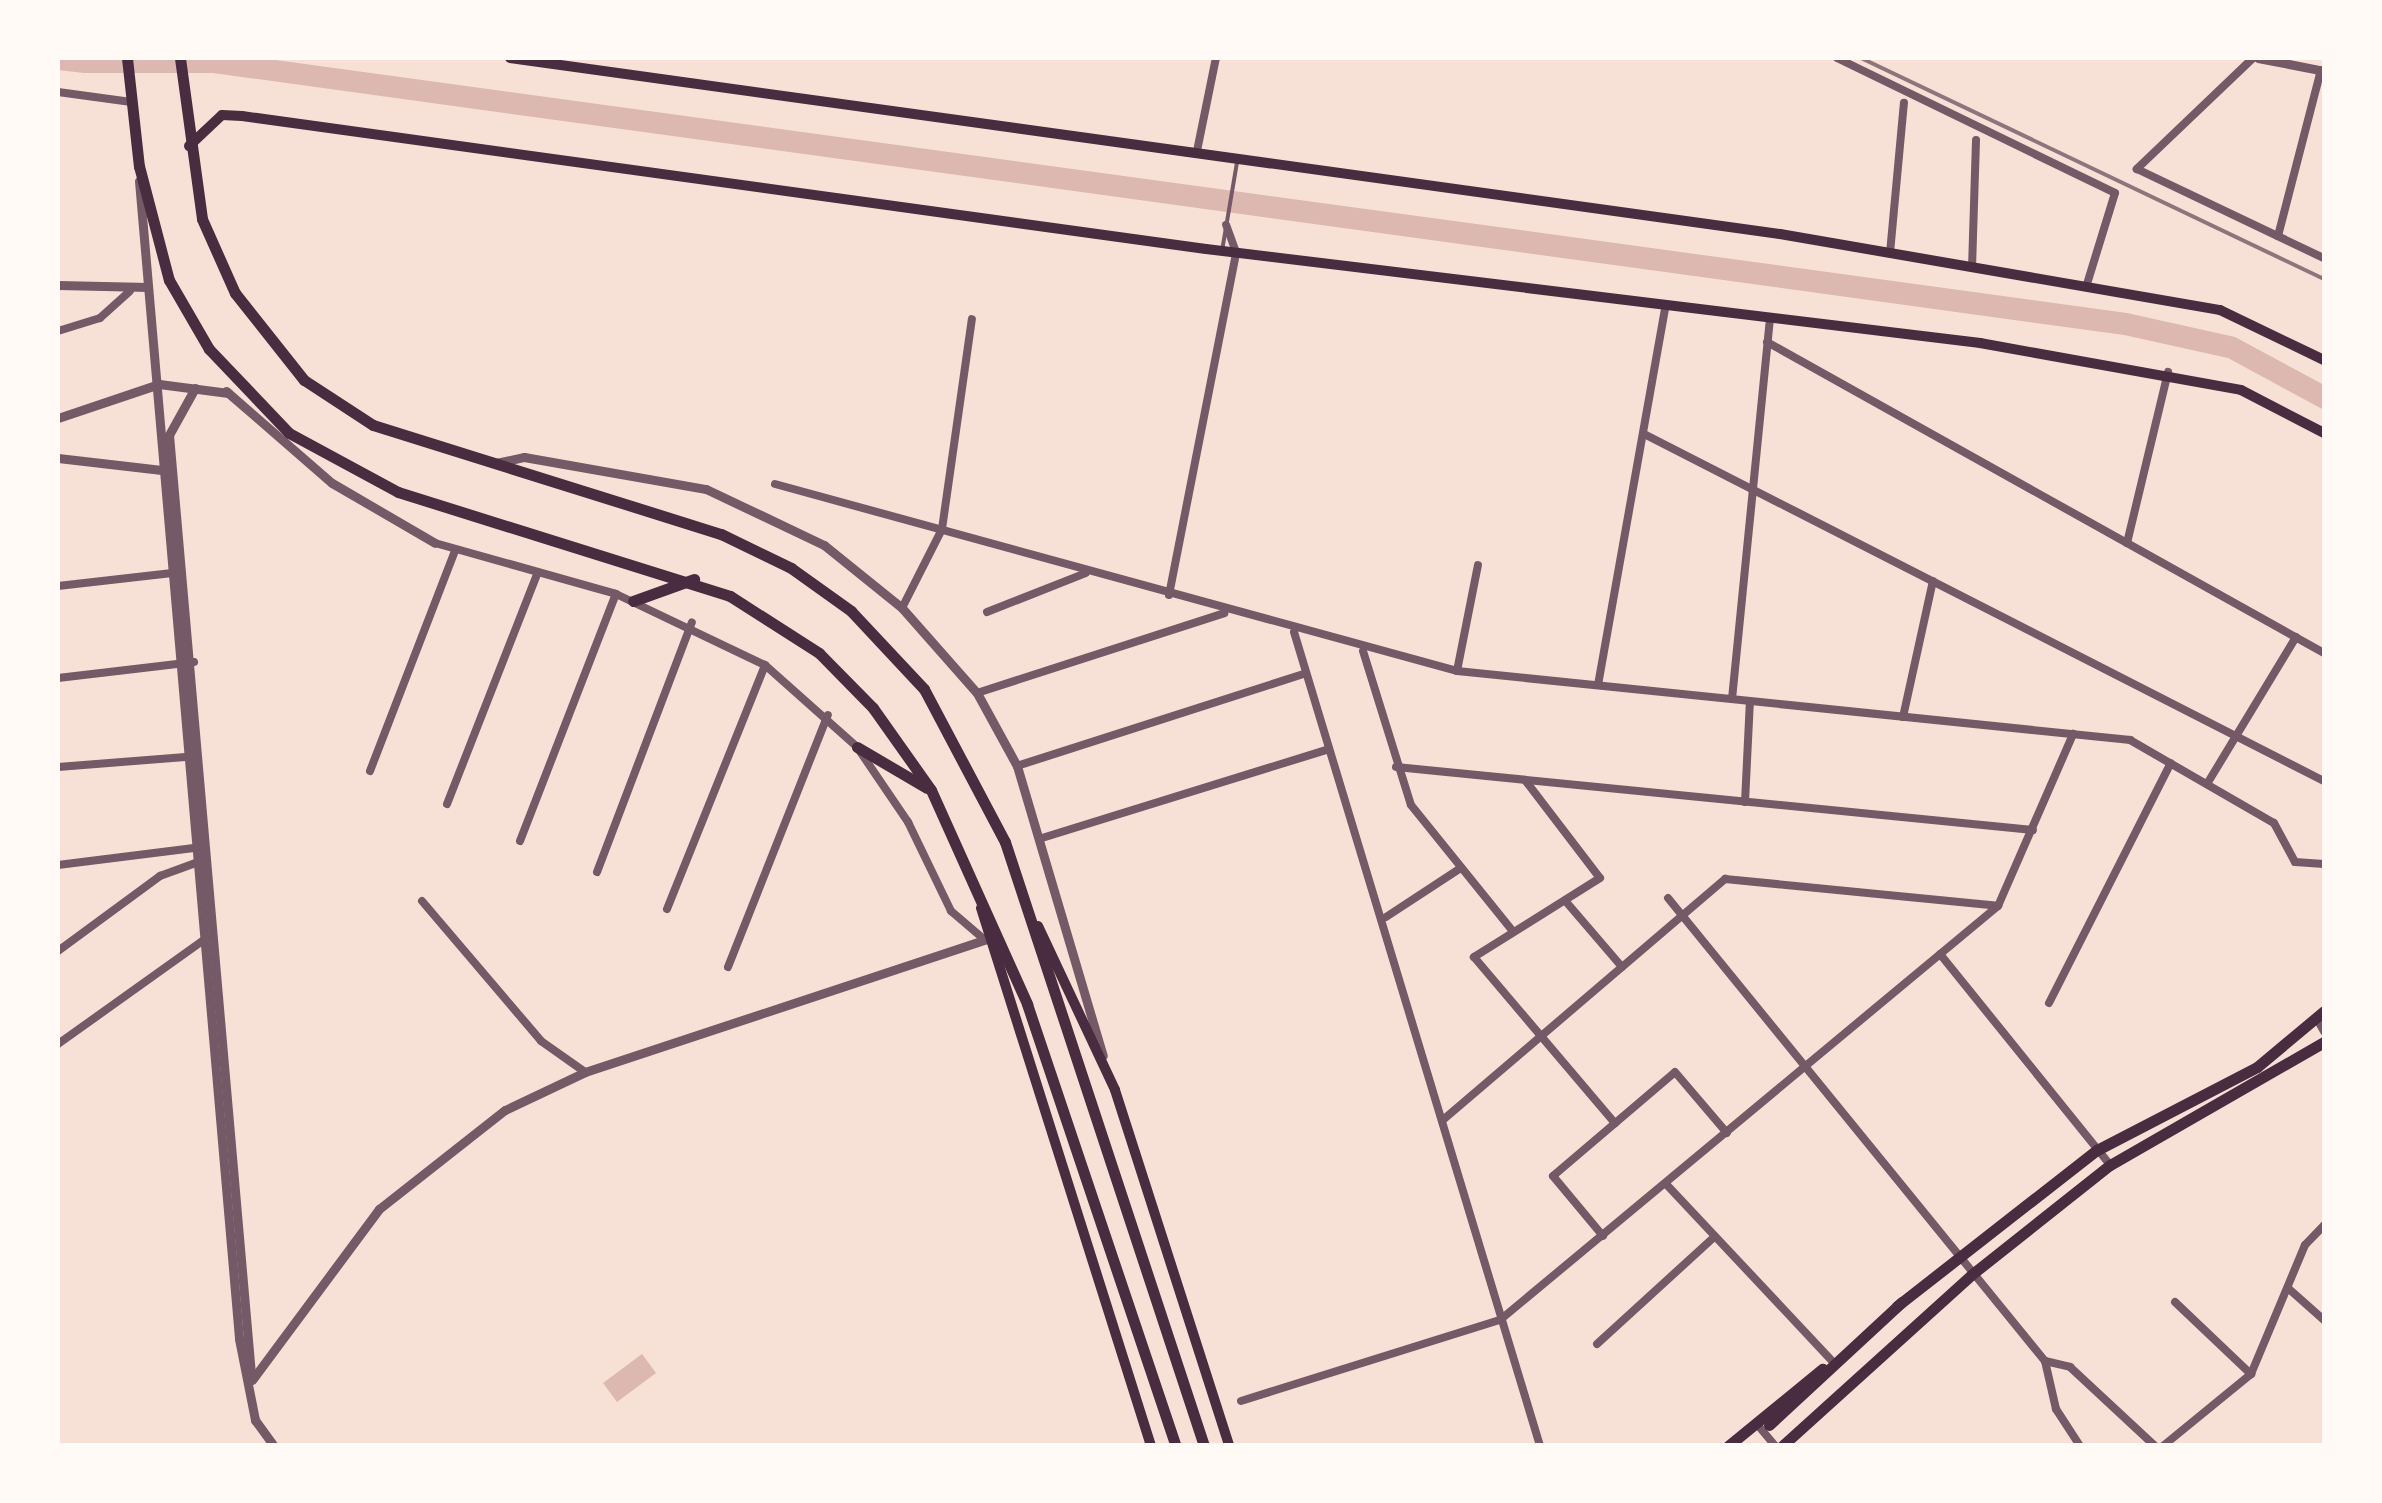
<!DOCTYPE html>
<html>
<head>
<meta charset="utf-8">
<style>
	body { margin:0 }
	#map { position:relative; width:2382px; height:1503px; overflow:hidden; background:#f7e1d7; font-family:"Public Sans",sans-serif }
	div>[style] { position:absolute }
	.water>* { inset:0; background:#dcb8b0 }
	.service>* { height:4px; margin:-2px; padding:0 2px; transform-origin:2px; border-radius:2px; background:#755966 }
	.minor>* { height:8px; margin:-4px; padding:0 4px; transform-origin:4px; border-radius:4px; background:#755966 }
	.tertiary>* { height:9px; margin:-4.5px; padding:0 4.5px; transform-origin:4.5px; border-radius:4.5px; background:#755966 }
	.secondary>* { height:10px; margin:-5px; padding:0 5px; transform-origin:5px; border-radius:5px; background:#4a2c40 }
	.primary>* { height:11px; margin:-5.5px; padding:0 5.5px; transform-origin:5.5px; border-radius:5.5px; background:#4a2c40 }
	.trunk>* { height:11px; margin:-5.5px; padding:0 5.5px; transform-origin:5.5px; border-radius:5.5px; background:#4a2c40 }
	.rail>* { height:4px; margin:-2px; padding:0 2px; transform-origin:2px; border-radius:2px; background:#8f747c }
	span { translate:-50% -50%; white-space:nowrap; text-align:center; line-height:1.15; -webkit-text-stroke:8px #fffaf5; paint-order:stroke }
	.frame { position:absolute; inset:0; border:60px solid #fffaf5; pointer-events:none }
</style>
</head>
<body>
<div id="map">
	<div class="water">
		<div style="clip-path:polygon(58px 58px,261px 58px,2127px 313px,2235px 337px,2324px 385px,2324px 410px,2228px 358px,2124px 335px,213px 73px,84px 73px,58px 70px)"></div>
		<div style="clip-path:polygon(642px 1354px,656px 1373px,617px 1402px,603px 1383px)"></div>
	</div>
	<div class="service">
		<div style="left:1222px;top:251px;width:90px;rotate:-80.4deg"></div>
	</div>
	<div class="minor">
		<div style="left:1837px;top:58px;width:309px;rotate:25.9deg"></div>
		<div style="left:2115px;top:193px;width:98px;rotate:107.1deg"></div>
		<div style="left:2253px;top:58px;width:161px;rotate:136.3deg"></div>
		<div style="left:2137px;top:169px;width:207px;rotate:25.5deg"></div>
		<div style="left:58px;top:92px;width:74px;rotate:7.8deg"></div>
		<div style="left:1197px;top:151px;width:95px;rotate:-78.5deg"></div>
		<div style="left:2278px;top:236px;width:171px;rotate:-75.5deg"></div>
		<div style="left:1890px;top:253px;width:151px;rotate:-84.7deg"></div>
		<div style="left:1972px;top:268px;width:128px;rotate:-88.2deg"></div>
		<div style="left:58px;top:331px;width:44px;rotate:-17.2deg"></div>
		<div style="left:100px;top:318px;width:40px;rotate:-42deg"></div>
		<div style="left:1767px;top:342px;width:638px;rotate:29.18deg"></div>
		<div style="left:1646px;top:435px;width:761px;rotate:27.04deg"></div>
		<div style="left:775px;top:484px;width:707px;rotate:15.33deg"></div>
		<div style="left:1457px;top:671px;width:677px;rotate:5.85deg"></div>
		<div style="left:2130px;top:740px;width:166px;rotate:30deg"></div>
		<div style="left:2274px;top:823px;width:44px;rotate:61.7deg"></div>
		<div style="left:2295px;top:862px;width:29px;rotate:4deg"></div>
		<div style="left:435px;top:543px;width:188px;rotate:15.7deg"></div>
		<div style="left:616px;top:594px;width:165px;rotate:25.5deg"></div>
		<div style="left:765px;top:665px;width:123px;rotate:41.7deg"></div>
		<div style="left:857px;top:747px;width:91px;rotate:55.8deg"></div>
		<div style="left:908px;top:822px;width:99px;rotate:64.2deg"></div>
		<div style="left:951px;top:911px;width:45px;rotate:40.5deg"></div>
		<div style="left:2127px;top:543px;width:176px;rotate:-76.5deg"></div>
		<div style="left:58px;top:586px;width:115px;rotate:-6.5deg"></div>
		<div style="left:1169px;top:595px;width:349px;rotate:-78.9deg"></div>
		<div style="left:1236px;top:252px;width:29px;rotate:-110deg"></div>
		<div style="left:902px;top:608px;width:89px;rotate:-63.1deg"></div>
		<div style="left:942px;top:529px;width:212px;rotate:-81.9deg"></div>
		<div style="left:987px;top:612px;width:106px;rotate:-21.5deg"></div>
		<div style="left:1294px;top:632px;width:850px;rotate:73.18deg"></div>
		<div style="left:1363px;top:651px;width:161px;rotate:72.7deg"></div>
		<div style="left:1411px;top:805px;width:159px;rotate:51.1deg"></div>
		<div style="left:1457px;top:671px;width:108px;rotate:-78.8deg"></div>
		<div style="left:58px;top:678px;width:137px;rotate:-6.7deg"></div>
		<div style="left:1598px;top:685px;width:387px;rotate:-79.9deg"></div>
		<div style="left:977px;top:693px;width:260px;rotate:-17.9deg"></div>
		<div style="left:1732px;top:699px;width:383px;rotate:-84.3deg"></div>
		<div style="left:1903px;top:717px;width:139px;rotate:-77.6deg"></div>
		<div style="left:1017px;top:766px;width:300px;rotate:-17.8deg"></div>
		<div style="left:58px;top:767px;width:128px;rotate:-4.5deg"></div>
		<div style="left:1396px;top:767px;width:640px;rotate:5.65deg"></div>
		<div style="left:370px;top:771px;width:236px;rotate:-68.9deg"></div>
		<div style="left:1525px;top:780px;width:123px;rotate:52.6deg"></div>
		<div style="left:1600px;top:878px;width:149px;rotate:147.9deg"></div>
		<div style="left:1474px;top:957px;width:218px;rotate:49.7deg"></div>
		<div style="left:2207px;top:784px;width:172px;rotate:-58.8deg"></div>
		<div style="left:1745px;top:802px;width:101px;rotate:-87.2deg"></div>
		<div style="left:447px;top:804px;width:249px;rotate:-68.6deg"></div>
		<div style="left:1042px;top:838px;width:297px;rotate:-17.2deg"></div>
		<div style="left:520px;top:841px;width:265px;rotate:-68.8deg"></div>
		<div style="left:58px;top:865px;width:145px;rotate:-7.1deg"></div>
		<div style="left:597px;top:872px;width:267px;rotate:-69.2deg"></div>
		<div style="left:1668px;top:898px;width:597px;rotate:50.85deg"></div>
		<div style="left:2045px;top:1361px;width:26px;rotate:13deg"></div>
		<div style="left:2070px;top:1367px;width:116px;rotate:42.9deg"></div>
		<div style="left:422px;top:901px;width:184px;rotate:49.6deg"></div>
		<div style="left:541px;top:1041px;width:54px;rotate:35.2deg"></div>
		<div style="left:1568px;top:904px;width:83px;rotate:49.4deg"></div>
		<div style="left:667px;top:909px;width:263px;rotate:-68.1deg"></div>
		<div style="left:1386px;top:917px;width:90px;rotate:-33.2deg"></div>
		<div style="left:58px;top:951px;width:127px;rotate:-36.3deg"></div>
		<div style="left:160px;top:876px;width:44px;rotate:-20.1deg"></div>
		<div style="left:1940px;top:954px;width:271px;rotate:51.1deg"></div>
		<div style="left:728px;top:967px;width:271px;rotate:-68.4deg"></div>
		<div style="left:2049px;top:1003px;width:269px;rotate:-63.1deg"></div>
		<div style="left:58px;top:1044px;width:179px;rotate:-35.5deg"></div>
		<div style="left:1444px;top:1119px;width:370px;rotate:-40.5deg"></div>
		<div style="left:1725px;top:879px;width:274px;rotate:5.6deg"></div>
		<div style="left:1666px;top:1184px;width:243px;rotate:46.8deg"></div>
		<div style="left:1603px;top:1236px;width:78px;rotate:-129.8deg"></div>
		<div style="left:1553px;top:1176px;width:160px;rotate:-40.4deg"></div>
		<div style="left:1675px;top:1072px;width:80px;rotate:49.6deg"></div>
		<div style="left:2289px;top:1289px;width:47px;rotate:41.5deg"></div>
		<div style="left:2175px;top:1302px;width:105px;rotate:43.5deg"></div>
		<div style="left:1597px;top:1344px;width:157px;rotate:-42.4deg"></div>
		<div style="left:2045px;top:1361px;width:49px;rotate:77.1deg"></div>
		<div style="left:2056px;top:1409px;width:44px;rotate:57deg"></div>
		<div style="left:1241px;top:1401px;width:271px;rotate:-17.4deg"></div>
		<div style="left:1500px;top:1320px;width:648px;rotate:-39.74deg"></div>
		<div style="left:1998px;top:906px;width:188px;rotate:-66.4deg"></div>
		<div style="left:1756px;top:1423px;width:30px;rotate:50deg"></div>
		<div style="left:2163px;top:1446px;width:114px;rotate:-39.3deg"></div>
		<div style="left:2251px;top:1374px;width:140px;rotate:-67.3deg"></div>
		<div style="left:2305px;top:1245px;width:28px;rotate:-46deg"></div>
	</div>
	<div class="tertiary">
		<div style="left:2258px;top:58px;width:67px;rotate:11.1deg"></div>
		<div style="left:139px;top:181px;width:1162px;rotate:85.06deg"></div>
		<div style="left:239px;top:1339px;width:83px;rotate:78.8deg"></div>
		<div style="left:255px;top:1420px;width:32px;rotate:54deg"></div>
		<div style="left:58px;top:285px;width:90px;rotate:1.3deg"></div>
		<div style="left:195px;top:388px;width:54px;rotate:119deg"></div>
		<div style="left:169px;top:435px;width:944px;rotate:85.01deg"></div>
		<div style="left:226px;top:391px;width:140px;rotate:41deg"></div>
		<div style="left:332px;top:483px;width:119px;rotate:30.2deg"></div>
		<div style="left:58px;top:418px;width:107px;rotate:-18.6deg"></div>
		<div style="left:159px;top:384px;width:70px;rotate:7.4deg"></div>
		<div style="left:58px;top:458px;width:113px;rotate:6.6deg"></div>
		<div style="left:496px;top:463px;width:29px;rotate:-12deg"></div>
		<div style="left:524px;top:457px;width:185px;rotate:10deg"></div>
		<div style="left:706px;top:489px;width:131px;rotate:25.4deg"></div>
		<div style="left:824px;top:545px;width:100px;rotate:38.9deg"></div>
		<div style="left:902px;top:608px;width:113px;rotate:48.6deg"></div>
		<div style="left:977px;top:693px;width:83px;rotate:61.3deg"></div>
		<div style="left:1017px;top:766px;width:302px;rotate:73.5deg"></div>
		<div style="left:2318px;top:1020px;width:13px;rotate:61deg"></div>
		<div style="left:252px;top:1380px;width:213px;rotate:-53.4deg"></div>
		<div style="left:379px;top:1209px;width:160px;rotate:-38.2deg"></div>
		<div style="left:505px;top:1110px;width:89px;rotate:-25.4deg"></div>
		<div style="left:585px;top:1072px;width:421px;rotate:-18.3deg"></div>
	</div>
	<div class="secondary">
		<div style="left:510px;top:58px;width:1282px;rotate:7.89deg"></div>
		<div style="left:1780px;top:234px;width:447px;rotate:9.8deg"></div>
		<div style="left:2220px;top:310px;width:115px;rotate:25.7deg"></div>
		<div style="left:189px;top:146px;width:45px;rotate:-43.2deg"></div>
		<div style="left:222px;top:115px;width:20px;rotate:3deg"></div>
		<div style="left:242px;top:116px;width:973px;rotate:7.86deg"></div>
		<div style="left:1206px;top:249px;width:780px;rotate:6.92deg"></div>
		<div style="left:1980px;top:343px;width:265px;rotate:10.2deg"></div>
		<div style="left:2241px;top:390px;width:93px;rotate:27.4deg"></div>
		<div style="left:981px;top:908px;width:564px;rotate:72.46deg"></div>
		<div style="left:1038px;top:926px;width:181px;rotate:64.8deg"></div>
		<div style="left:1115px;top:1090px;width:374px;rotate:72.2deg"></div>
	</div>
	<div class="primary">
		<div style="left:1897px;top:1306px;width:254px;rotate:-38deg"></div>
		<div style="left:2097px;top:1150px;width:180px;rotate:-27.4deg"></div>
		<div style="left:2257px;top:1067px;width:87px;rotate:-39.9deg"></div>
		<div style="left:1728px;top:1446px;width:122px;rotate:-39.3deg"></div>
		<div style="left:1782px;top:1446px;width:255px;rotate:-42.1deg"></div>
		<div style="left:1971px;top:1275px;width:177px;rotate:-38.4deg"></div>
		<div style="left:2110px;top:1165px;width:247px;rotate:-29.9deg"></div>
	</div>
	<div class="trunk">
		<div style="left:127px;top:58px;width:109px;rotate:83.7deg"></div>
		<div style="left:139px;top:166px;width:118px;rotate:75.3deg"></div>
		<div style="left:169px;top:280px;width:80px;rotate:59.9deg"></div>
		<div style="left:209px;top:349px;width:116px;rotate:46.4deg"></div>
		<div style="left:289px;top:433px;width:124px;rotate:28.4deg"></div>
		<div style="left:398px;top:492px;width:348px;rotate:17.4deg"></div>
		<div style="left:730px;top:596px;width:106px;rotate:32.6deg"></div>
		<div style="left:819px;top:653px;width:77px;rotate:45.5deg"></div>
		<div style="left:873px;top:708px;width:100px;rotate:54.7deg"></div>
		<div style="left:931px;top:790px;width:235px;rotate:65.8deg"></div>
		<div style="left:1027px;top:1004px;width:466px;rotate:71.4deg"></div>
		<div style="left:180px;top:58px;width:162px;rotate:82.2deg"></div>
		<div style="left:202px;top:219px;width:81px;rotate:66deg"></div>
		<div style="left:235px;top:293px;width:111px;rotate:51.6deg"></div>
		<div style="left:304px;top:380px;width:82px;rotate:33.1deg"></div>
		<div style="left:373px;top:425px;width:365px;rotate:17.4deg"></div>
		<div style="left:721px;top:534px;width:78px;rotate:25.9deg"></div>
		<div style="left:791px;top:568px;width:74px;rotate:35.6deg"></div>
		<div style="left:851px;top:611px;width:107px;rotate:46.9deg"></div>
		<div style="left:924px;top:689px;width:173px;rotate:62.1deg"></div>
		<div style="left:1005px;top:842px;width:636px;rotate:71.76deg"></div>
		<div style="left:633px;top:601px;width:65px;rotate:-19.8deg"></div>
		<div style="left:857px;top:747px;width:81px;rotate:30.4deg"></div>
		<div style="left:1769px;top:1425px;width:181px;rotate:-42.8deg"></div>
	</div>
	<div class="rail">
		<div style="left:1861px;top:58px;width:513px;rotate:25.52deg"></div>
	</div>
	<div class="frame"></div>
</div>
</body>
</html>
